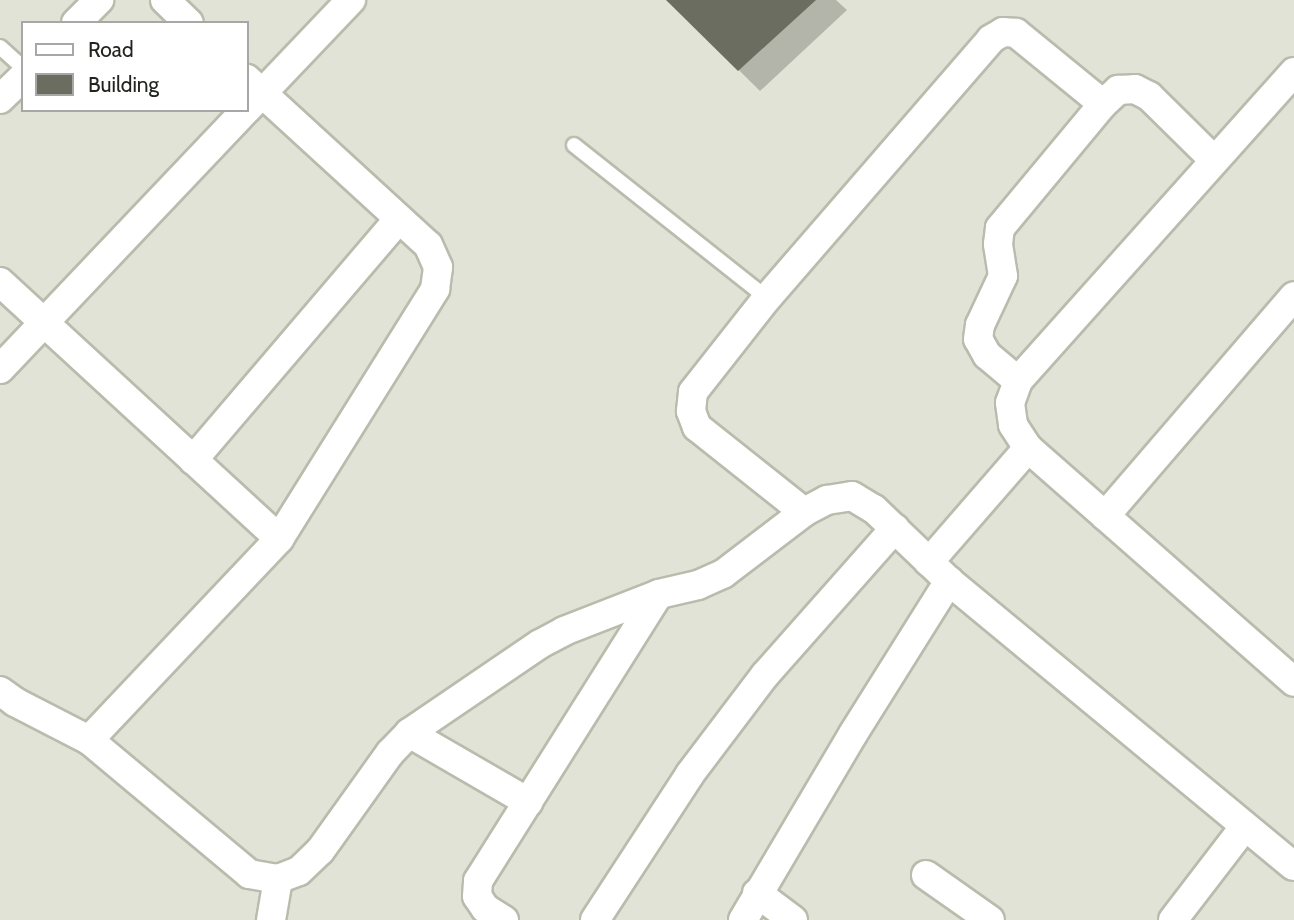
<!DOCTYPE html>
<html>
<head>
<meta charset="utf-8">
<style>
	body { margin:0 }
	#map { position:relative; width:1294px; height:920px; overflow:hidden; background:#e0e3d5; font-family:Cabin,sans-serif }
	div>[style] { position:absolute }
	.shadow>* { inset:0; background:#0003 }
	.building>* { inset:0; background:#6a6d60 }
	.roads { filter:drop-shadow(2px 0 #b9bcad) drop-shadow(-2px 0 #b9bcad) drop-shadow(0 2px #b9bcad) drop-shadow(0 -2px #b9bcad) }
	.lane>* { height:14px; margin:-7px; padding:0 7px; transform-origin:7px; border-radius:7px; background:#fff }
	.street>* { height:28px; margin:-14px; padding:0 14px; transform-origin:14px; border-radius:14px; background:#fff }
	span { translate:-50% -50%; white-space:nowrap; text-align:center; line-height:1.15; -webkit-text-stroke:7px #fff; paint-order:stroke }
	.legend { position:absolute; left:21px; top:21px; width:228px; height:91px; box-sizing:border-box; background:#fff; border:2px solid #a7a7a5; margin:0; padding:9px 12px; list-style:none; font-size:21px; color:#22241e }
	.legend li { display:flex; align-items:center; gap:14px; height:35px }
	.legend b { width:35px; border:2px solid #a7a7a5 }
</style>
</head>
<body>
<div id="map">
	<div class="shadow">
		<div style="clip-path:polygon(668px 0,836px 0,847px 10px,760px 91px)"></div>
	</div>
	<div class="building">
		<div style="clip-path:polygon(666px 0,816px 0,738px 71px)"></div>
	</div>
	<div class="roads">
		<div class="lane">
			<div style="left:0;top:47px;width:31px;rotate:42deg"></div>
			<div style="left:574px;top:145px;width:246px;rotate:38.4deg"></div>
		</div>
		<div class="street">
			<div style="left:165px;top:0;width:33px;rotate:44deg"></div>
			<div style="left:76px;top:23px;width:33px;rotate:-45deg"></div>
			<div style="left:1294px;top:72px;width:414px;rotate:131.8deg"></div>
			<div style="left:1018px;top:381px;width:23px;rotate:110deg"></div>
			<div style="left:1010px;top:403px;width:22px;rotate:82deg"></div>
			<div style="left:1013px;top:425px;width:27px;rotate:57deg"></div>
			<div style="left:1028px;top:448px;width:354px;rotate:41.3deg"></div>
			<div style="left:0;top:99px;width:32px;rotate:-44deg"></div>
			<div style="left:249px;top:107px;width:148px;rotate:-46.4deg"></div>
			<div style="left:0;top:282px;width:379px;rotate:42.6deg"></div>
			<div style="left:0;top:369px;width:357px;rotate:-46.5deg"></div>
			<div style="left:1018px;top:381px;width:40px;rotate:-140deg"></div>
			<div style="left:987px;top:355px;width:18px;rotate:-119deg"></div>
			<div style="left:978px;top:339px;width:14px;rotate:-82deg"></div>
			<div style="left:980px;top:325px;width:54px;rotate:-64.9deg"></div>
			<div style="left:1003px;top:276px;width:32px;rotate:-99deg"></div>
			<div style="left:998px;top:244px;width:16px;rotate:-83deg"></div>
			<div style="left:1000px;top:228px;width:161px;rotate:-50.3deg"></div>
			<div style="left:1103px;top:104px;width:21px;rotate:-43deg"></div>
			<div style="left:1118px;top:90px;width:17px;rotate:-3deg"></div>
			<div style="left:1135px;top:89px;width:16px;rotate:27deg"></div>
			<div style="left:1149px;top:96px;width:91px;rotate:44.6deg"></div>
			<div style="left:193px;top:460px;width:317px;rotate:-49.5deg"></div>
			<div style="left:804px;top:512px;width:137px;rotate:-141.5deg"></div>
			<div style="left:697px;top:427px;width:17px;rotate:-111deg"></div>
			<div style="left:691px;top:411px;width:19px;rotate:-84deg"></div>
			<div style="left:693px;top:392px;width:120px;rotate:-51.8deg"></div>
			<div style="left:767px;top:298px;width:342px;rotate:-49.1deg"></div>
			<div style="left:991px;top:39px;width:14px;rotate:-30deg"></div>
			<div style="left:1003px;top:32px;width:13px;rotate:4deg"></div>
			<div style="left:1016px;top:33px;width:112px;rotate:39.2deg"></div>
			<div style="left:1105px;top:516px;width:290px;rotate:-49.3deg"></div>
			<div style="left:929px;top:562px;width:151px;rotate:-49deg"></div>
			<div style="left:0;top:691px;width:19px;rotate:36deg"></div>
			<div style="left:15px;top:702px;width:83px;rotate:27.2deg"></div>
			<div style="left:89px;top:740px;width:209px;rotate:39.9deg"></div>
			<div style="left:249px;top:874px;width:29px;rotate:10deg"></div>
			<div style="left:278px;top:879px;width:22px;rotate:-21deg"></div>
			<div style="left:299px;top:871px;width:29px;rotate:-44deg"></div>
			<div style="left:320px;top:851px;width:120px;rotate:-54.5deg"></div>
			<div style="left:390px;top:753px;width:28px;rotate:-46deg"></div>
			<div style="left:409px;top:733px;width:158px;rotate:-34.2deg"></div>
			<div style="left:540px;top:644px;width:27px;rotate:-28deg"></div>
			<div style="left:564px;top:631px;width:102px;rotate:-21.3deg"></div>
			<div style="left:659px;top:594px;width:40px;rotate:-13deg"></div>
			<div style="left:698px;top:585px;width:27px;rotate:-24deg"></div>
			<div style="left:723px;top:574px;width:102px;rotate:-37.4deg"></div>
			<div style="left:804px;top:512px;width:26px;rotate:-28deg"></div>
			<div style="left:827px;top:500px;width:25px;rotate:-9deg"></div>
			<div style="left:852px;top:496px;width:26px;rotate:31deg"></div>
			<div style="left:874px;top:509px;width:104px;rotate:43.8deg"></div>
			<div style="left:949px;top:581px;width:447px;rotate:39.6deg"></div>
			<div style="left:409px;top:733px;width:138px;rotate:30.1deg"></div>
			<div style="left:89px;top:740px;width:277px;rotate:-46.6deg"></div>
			<div style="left:279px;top:539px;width:295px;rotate:-58deg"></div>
			<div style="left:435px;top:289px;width:22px;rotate:-82deg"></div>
			<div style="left:438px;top:267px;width:24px;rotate:-114deg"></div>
			<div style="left:428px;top:245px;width:246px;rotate:-137.5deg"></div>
			<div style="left:926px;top:875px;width:78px;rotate:35.1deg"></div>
			<div style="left:757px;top:893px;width:45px;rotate:36.9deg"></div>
			<div style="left:271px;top:920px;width:42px;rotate:-80.3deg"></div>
			<div style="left:504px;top:920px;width:22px;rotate:-148deg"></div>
			<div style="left:485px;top:908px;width:14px;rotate:-124deg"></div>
			<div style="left:477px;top:896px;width:15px;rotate:-86deg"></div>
			<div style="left:478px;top:881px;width:339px;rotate:-57.8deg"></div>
			<div style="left:595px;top:920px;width:174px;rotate:-56.9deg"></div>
			<div style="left:690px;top:774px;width:124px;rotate:-52.9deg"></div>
			<div style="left:765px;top:675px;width:196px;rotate:-48.5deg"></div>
			<div style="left:743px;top:920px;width:216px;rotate:-59.4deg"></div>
			<div style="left:853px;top:734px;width:181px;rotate:-57.9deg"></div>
			<div style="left:1173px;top:920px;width:118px;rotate:-52.5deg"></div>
		</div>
	</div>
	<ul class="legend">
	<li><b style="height:9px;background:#fff"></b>Road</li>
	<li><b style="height:19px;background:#6a6d60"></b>Building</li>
	</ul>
</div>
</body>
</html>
